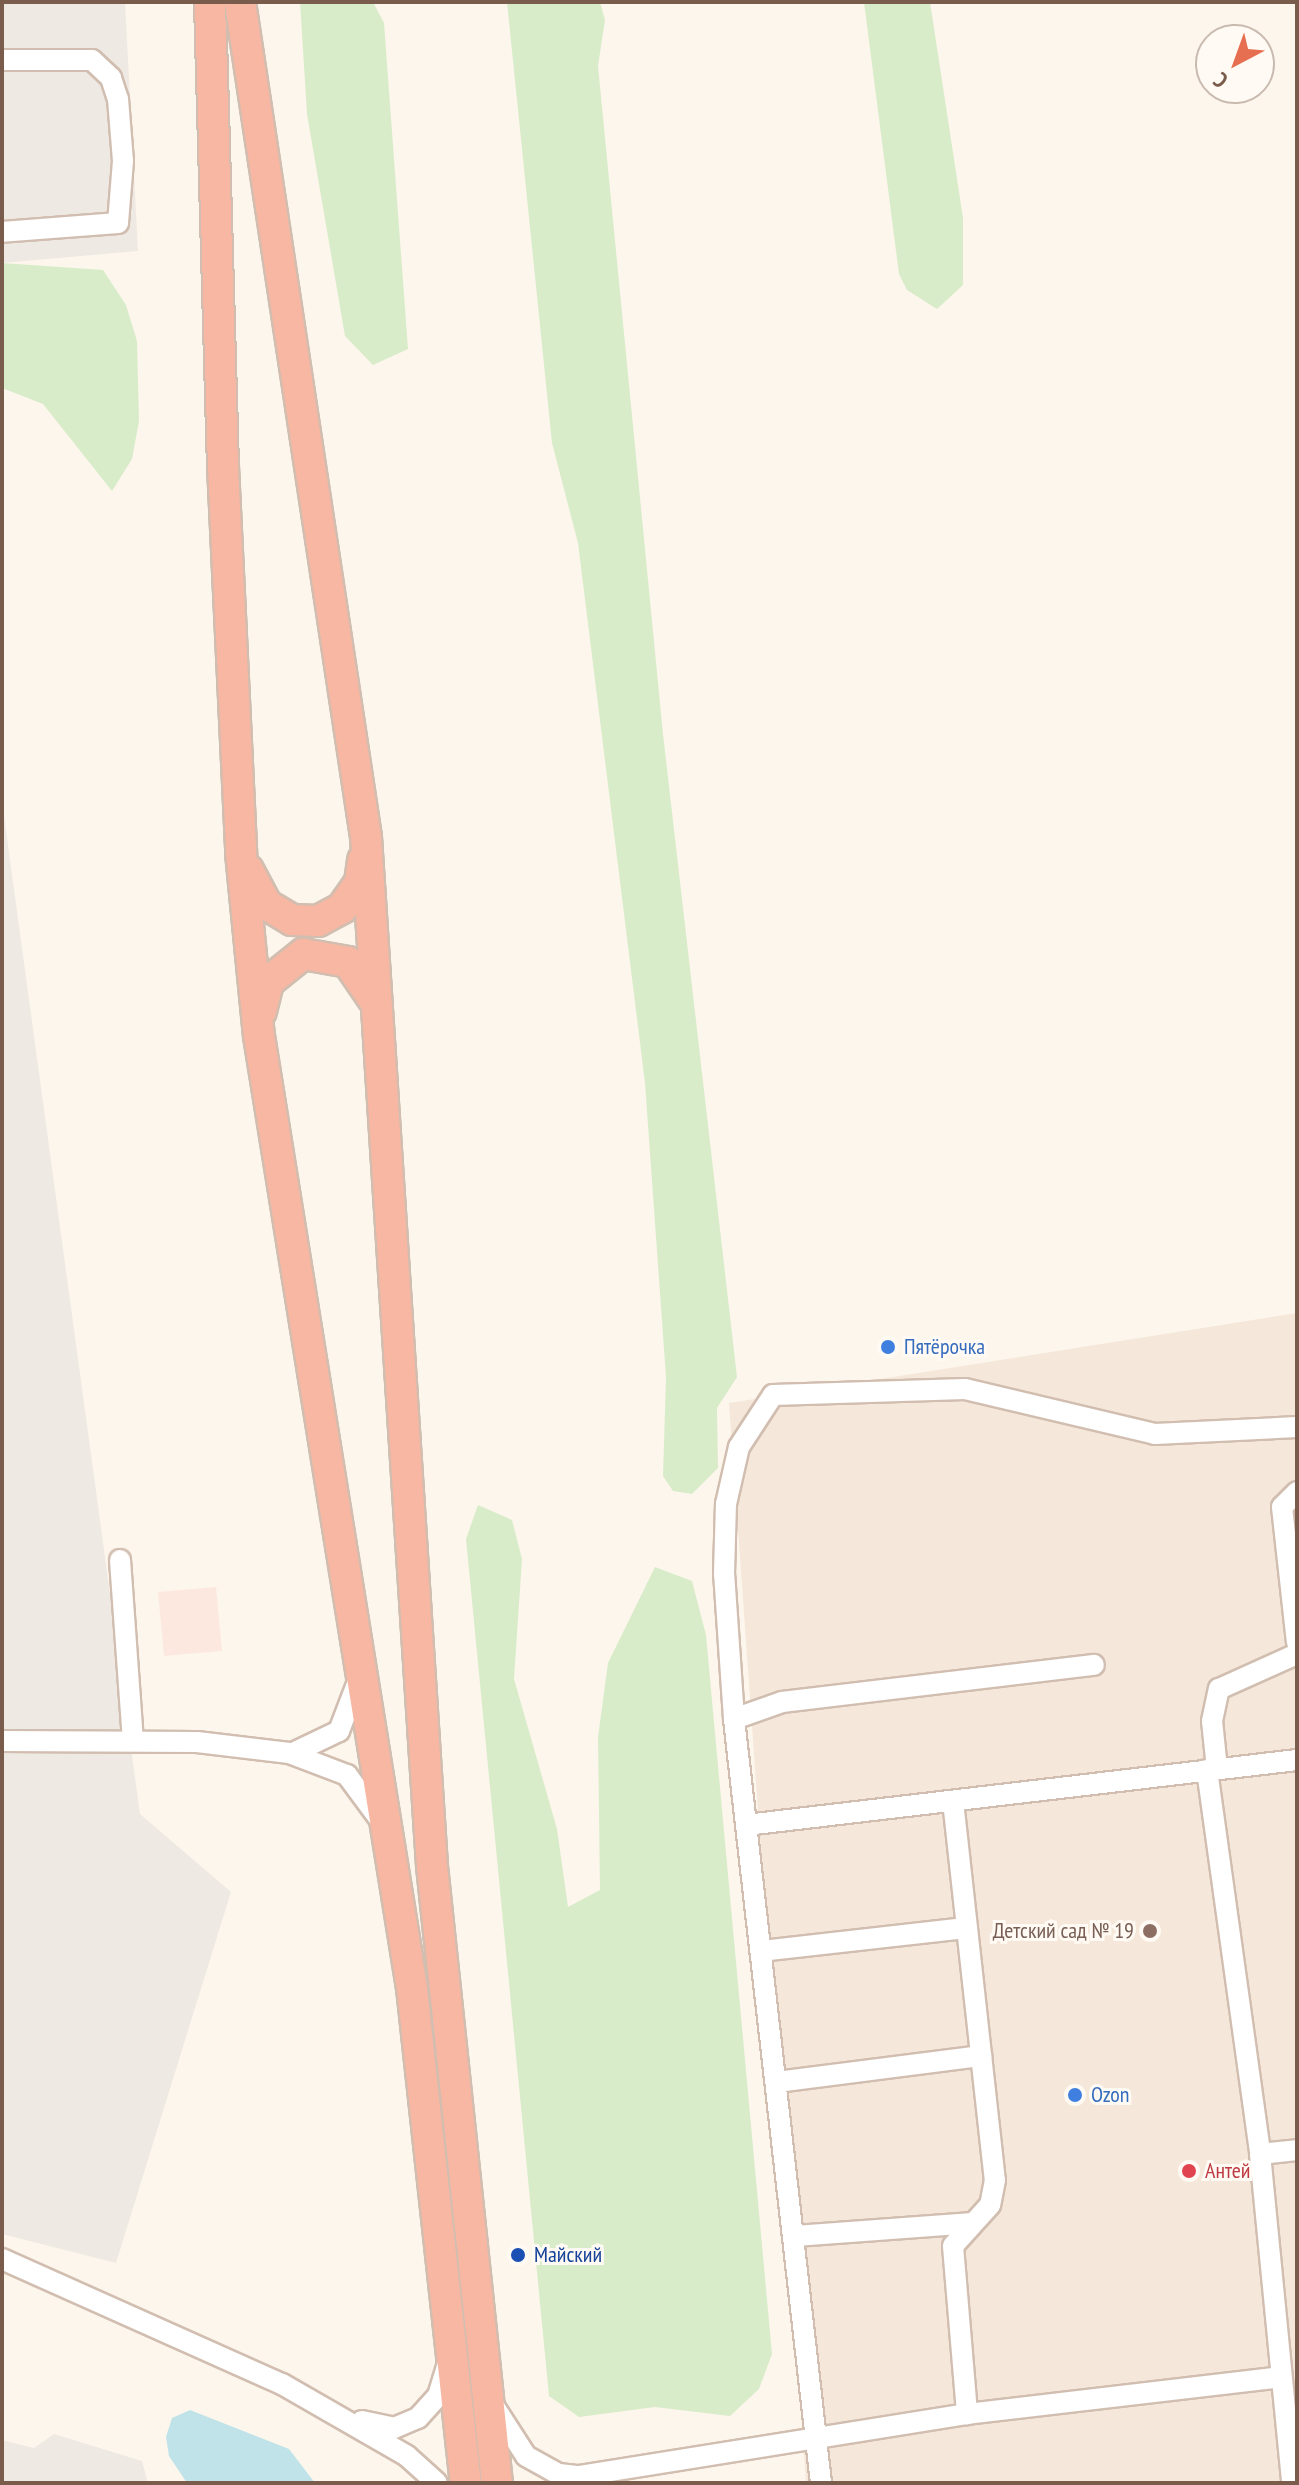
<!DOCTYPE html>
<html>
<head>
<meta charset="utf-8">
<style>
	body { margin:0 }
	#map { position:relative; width:1299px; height:2485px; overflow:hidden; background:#fdf6ec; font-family:"PT Sans Narrow",sans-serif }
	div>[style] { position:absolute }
	.residential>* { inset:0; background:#f5e8da }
	.commercial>* { inset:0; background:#fde8e0 }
	.industrial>* { inset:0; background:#efe9e4 }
	.green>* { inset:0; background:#d8ecc9 }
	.water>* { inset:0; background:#bfe3e8 }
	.roads { filter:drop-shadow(2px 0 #d1beb0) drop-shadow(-2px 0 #d1beb0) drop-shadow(0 2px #d1beb0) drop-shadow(0 -2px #d1beb0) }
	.minor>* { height:20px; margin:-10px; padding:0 10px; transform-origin:10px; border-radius:10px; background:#fff }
	.highway>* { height:30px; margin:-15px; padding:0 15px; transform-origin:15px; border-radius:15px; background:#f7b7a3 }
	.dots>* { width:22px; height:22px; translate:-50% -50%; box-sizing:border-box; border:4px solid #fffaf3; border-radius:50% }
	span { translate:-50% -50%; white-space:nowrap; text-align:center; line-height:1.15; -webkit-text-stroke:6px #fffaf3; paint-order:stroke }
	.shop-label { font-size:22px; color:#366cbe }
	.left { translate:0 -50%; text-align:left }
	.education-label { font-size:22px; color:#785e54 }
	.right { translate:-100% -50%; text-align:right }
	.health-label { font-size:22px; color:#be3a42 }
	.transit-label { font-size:22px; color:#164399 }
	.frame { position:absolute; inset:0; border:4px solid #7a5c4d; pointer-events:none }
	.north { position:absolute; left:1195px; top:24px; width:80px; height:80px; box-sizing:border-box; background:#fffaf3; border:2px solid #cabbb1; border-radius:50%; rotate:221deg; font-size:22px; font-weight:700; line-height:32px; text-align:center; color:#7a5c4d }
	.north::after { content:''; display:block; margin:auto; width:28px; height:36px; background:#e76f51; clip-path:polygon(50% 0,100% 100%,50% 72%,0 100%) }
</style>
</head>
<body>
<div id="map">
	<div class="residential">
		<div style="clip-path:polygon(1297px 1313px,1297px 2483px,806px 2483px,729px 1403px)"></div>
	</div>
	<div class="commercial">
		<div style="clip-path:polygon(216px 1587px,222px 1651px,164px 1656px,158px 1592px)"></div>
	</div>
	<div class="industrial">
		<div style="clip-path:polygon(2px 2px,125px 2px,138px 251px,2px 263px)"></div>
		<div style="clip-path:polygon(2px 801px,140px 1814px,231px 1892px,116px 2263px,2px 2234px)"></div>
		<div style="clip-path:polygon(54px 2434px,142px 2461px,148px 2483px,2px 2483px,2px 2440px,34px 2448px)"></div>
	</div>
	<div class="green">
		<div style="clip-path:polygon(300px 2px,373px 2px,384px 23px,408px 349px,373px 365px,345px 336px,307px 114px)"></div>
		<div style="clip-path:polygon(507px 2px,600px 2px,605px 20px,598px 66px,663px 734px,737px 1377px,717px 1408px,718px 1468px,692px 1494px,673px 1491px,663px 1476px,666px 1377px,645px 1083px,578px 543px,552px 443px)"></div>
		<div style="clip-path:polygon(864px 2px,930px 2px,963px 218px,963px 285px,937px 309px,907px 290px,899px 274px)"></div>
		<div style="clip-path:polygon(2px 263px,103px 270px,126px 305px,137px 341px,139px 421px,132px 459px,112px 491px,43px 404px,2px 388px)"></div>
		<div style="clip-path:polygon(478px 1505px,512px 1520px,522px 1559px,514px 1679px,557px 1829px,568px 1907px,600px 1890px,598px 1737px,608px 1663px,655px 1567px,692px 1581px,706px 1635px,772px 2354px,759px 2389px,730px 2416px,655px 2407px,579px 2417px,549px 2396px,466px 1539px)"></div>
	</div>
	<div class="water">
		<div style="clip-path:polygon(190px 2410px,289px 2449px,315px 2483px,187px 2483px,169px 2456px,166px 2437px,172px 2418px)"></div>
	</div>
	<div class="roads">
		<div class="minor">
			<div style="left:2px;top:60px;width:90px"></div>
			<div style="left:92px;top:60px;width:26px;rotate:43deg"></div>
			<div style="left:111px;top:78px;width:22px;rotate:72deg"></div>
			<div style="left:118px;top:99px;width:62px;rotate:85.4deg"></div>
			<div style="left:123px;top:161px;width:62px;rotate:94.6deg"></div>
			<div style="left:118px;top:223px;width:116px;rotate:175.6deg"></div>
			<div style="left:1297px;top:1492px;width:21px;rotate:135deg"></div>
			<div style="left:1282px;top:1507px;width:136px;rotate:83.7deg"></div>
			<div style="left:120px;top:1560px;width:180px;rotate:85.9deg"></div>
			<div style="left:734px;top:1719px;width:51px;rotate:-19.5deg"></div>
			<div style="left:782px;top:1702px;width:314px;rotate:-6.8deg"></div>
			<div style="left:2px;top:1741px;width:195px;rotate:0.3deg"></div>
			<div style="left:197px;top:1742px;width:93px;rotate:6.8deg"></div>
			<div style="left:289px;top:1753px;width:62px;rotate:20.8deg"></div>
			<div style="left:347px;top:1775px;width:52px;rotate:53.6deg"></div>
			<div style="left:293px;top:1753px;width:51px;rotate:-25.6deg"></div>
			<div style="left:339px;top:1731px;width:50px;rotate:-69deg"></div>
			<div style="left:1217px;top:1769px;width:48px;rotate:-95.9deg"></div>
			<div style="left:1212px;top:1721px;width:33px;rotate:-78deg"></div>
			<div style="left:1219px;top:1689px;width:85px;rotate:-24.2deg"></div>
			<div style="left:1207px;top:1770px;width:388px;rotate:82.1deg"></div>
			<div style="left:1260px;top:2154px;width:331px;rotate:84.4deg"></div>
			<div style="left:953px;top:1801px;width:381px;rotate:83.7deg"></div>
			<div style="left:995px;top:2180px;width:25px;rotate:101deg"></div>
			<div style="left:990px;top:2205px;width:55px;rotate:132.1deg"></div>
			<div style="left:953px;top:2246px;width:169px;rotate:85.2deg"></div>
			<div style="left:746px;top:1825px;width:555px;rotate:-6.73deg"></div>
			<div style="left:761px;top:1951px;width:207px;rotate:-6.4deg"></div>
			<div style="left:777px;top:2082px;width:206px;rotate:-7.3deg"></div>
			<div style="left:1260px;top:2154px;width:37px;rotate:-6deg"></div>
			<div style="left:795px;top:2236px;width:175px;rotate:-4.2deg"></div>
			<div style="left:2px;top:2259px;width:307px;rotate:24.1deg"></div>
			<div style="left:282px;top:2384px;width:144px;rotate:29.9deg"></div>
			<div style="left:407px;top:2456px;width:40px;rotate:42deg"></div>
			<div style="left:495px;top:2408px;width:57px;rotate:57.1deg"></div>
			<div style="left:526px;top:2456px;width:38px;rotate:29deg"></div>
			<div style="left:559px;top:2474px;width:20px;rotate:6deg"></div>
			<div style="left:579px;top:2476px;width:393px;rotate:-9.1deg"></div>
			<div style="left:967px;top:2414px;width:316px;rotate:-6.7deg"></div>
			<div style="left:362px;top:2421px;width:33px;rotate:12deg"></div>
			<div style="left:394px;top:2428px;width:26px;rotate:-23deg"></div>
			<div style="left:418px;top:2418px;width:30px;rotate:-48deg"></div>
			<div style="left:438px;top:2396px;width:34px;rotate:-73deg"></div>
			<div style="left:821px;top:2483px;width:769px;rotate:-96.5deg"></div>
			<div style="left:734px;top:1719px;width:145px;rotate:-93.9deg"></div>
			<div style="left:724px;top:1574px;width:70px;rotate:-88.4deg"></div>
			<div style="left:726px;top:1504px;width:58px;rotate:-77.2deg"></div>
			<div style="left:739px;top:1447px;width:62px;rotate:-56.8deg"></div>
			<div style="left:773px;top:1395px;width:192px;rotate:-1.8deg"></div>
			<div style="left:965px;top:1389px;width:195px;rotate:13.3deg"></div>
			<div style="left:1155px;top:1434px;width:142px;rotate:-2.8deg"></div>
		</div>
		<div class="highway">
			<div style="left:210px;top:2px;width:464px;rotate:88.4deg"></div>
			<div style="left:223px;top:466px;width:387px;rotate:87.3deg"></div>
			<div style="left:241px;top:853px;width:184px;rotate:84.4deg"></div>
			<div style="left:259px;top:1036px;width:964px;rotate:80.87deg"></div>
			<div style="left:412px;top:1988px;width:498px;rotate:83.8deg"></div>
			<div style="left:240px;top:2px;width:844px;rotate:81.42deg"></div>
			<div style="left:366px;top:837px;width:1031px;rotate:86.33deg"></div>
			<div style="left:432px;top:1866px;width:620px;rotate:83.99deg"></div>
			<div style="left:248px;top:870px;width:40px;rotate:62deg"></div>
			<div style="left:267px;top:905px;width:29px;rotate:31deg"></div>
			<div style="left:292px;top:920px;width:26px;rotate:2deg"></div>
			<div style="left:318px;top:921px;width:27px;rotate:-28deg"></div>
			<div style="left:342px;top:908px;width:32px;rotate:-55deg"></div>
			<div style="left:360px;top:882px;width:22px;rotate:-82deg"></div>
			<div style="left:261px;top:1011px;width:30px;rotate:-76deg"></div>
			<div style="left:268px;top:982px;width:45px;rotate:-38.7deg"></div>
			<div style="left:303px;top:954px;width:46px;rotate:10.1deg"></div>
			<div style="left:348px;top:962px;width:50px;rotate:55.7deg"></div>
		</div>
	</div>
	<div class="dots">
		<div style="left:888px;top:1347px;background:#3f7fe0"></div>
		<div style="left:1150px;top:1931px;background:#8d6e63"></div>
		<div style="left:1075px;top:2095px;background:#3f7fe0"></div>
		<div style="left:1189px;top:2171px;background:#e0444e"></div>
		<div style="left:518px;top:2255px;background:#1a4fb4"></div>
	</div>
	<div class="shop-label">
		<span class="left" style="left:904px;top:1347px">Пятёрочка</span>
		<span class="left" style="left:1091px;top:2095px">Ozon</span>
	</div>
	<div class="education-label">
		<span class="right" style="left:1134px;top:1931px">Детский сад № 19</span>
	</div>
	<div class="health-label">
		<span class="left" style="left:1205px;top:2171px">Антей</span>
	</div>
	<div class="transit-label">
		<span class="left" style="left:534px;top:2255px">Майский</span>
	</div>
	<div class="frame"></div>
	<div class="north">С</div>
</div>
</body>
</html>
